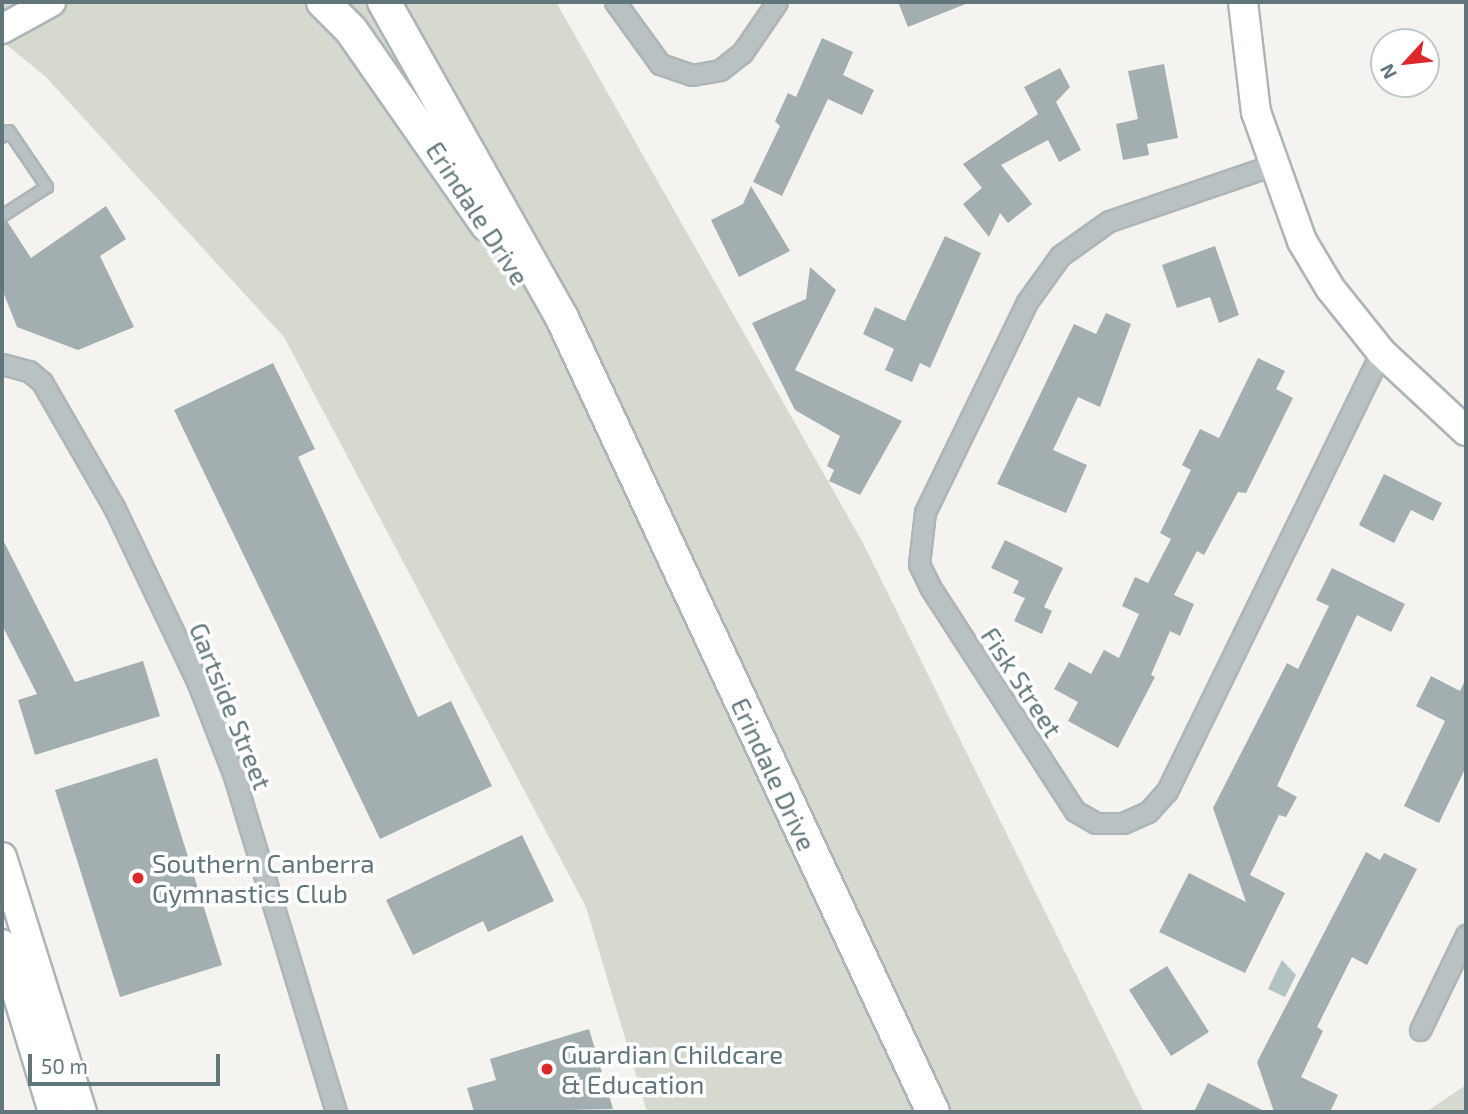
<!DOCTYPE html>
<html>
<head>
<meta charset="utf-8">
<style>
	body { margin:0 }
	#map { position:relative; width:1468px; height:1114px; overflow:hidden; background:#f4f3f0; font-family:"Exo 2",sans-serif }
	div>[style] { position:absolute }
	.green>* { inset:0; background:#d5d9d0 }
	.water>* { inset:0; background:#b1c3c3 }
	.building>* { inset:0; background:#a2aeb0 }
	.roads { filter:drop-shadow(2px 0 #adb5b7) drop-shadow(-2px 0 #adb5b7) drop-shadow(0 2px #adb5b7) drop-shadow(0 -2px #adb5b7) }
	.lane>* { height:10px; margin:-5px; padding:0 5px; transform-origin:5px; border-radius:5px; background:#bac1c3 }
	.street>* { height:19px; margin:-9.5px; padding:0 9.5px; transform-origin:9.5px; border-radius:9.5px; background:#bac1c3 }
	.secondary>* { height:28px; margin:-14px; padding:0 14px; transform-origin:14px; border-radius:14px; background:#fff }
	.primary>* { height:32px; margin:-16px; padding:0 16px; transform-origin:16px; border-radius:16px; background:#fff }
	.dots>* { width:19px; height:19px; translate:-50% -50%; box-sizing:border-box; border:4px solid #fff; border-radius:50% }
	span { translate:-50% -50%; white-space:nowrap; text-align:center; line-height:1.15; -webkit-text-stroke:7px #fff; paint-order:stroke }
	.street-label { font-size:26px; color:#60767b }
	.poi-label { font-size:26px; color:#60767b }
	.left { translate:0 -50%; text-align:left }
	.frame { position:absolute; inset:0; border:4px solid #60767b; pointer-events:none }
	.north { position:absolute; left:1370px; top:28px; width:70px; height:70px; box-sizing:border-box; background:#fff; border:2px solid #bfc8ca; border-radius:50%; rotate:243deg; font-size:19px; font-weight:700; line-height:28px; text-align:center; color:#60767b }
	.north::after { content:''; display:block; margin:auto; width:24px; height:32px; background:#dc2829; clip-path:polygon(50% 0,100% 100%,50% 72%,0 100%) }
	.scale { position:absolute; left:28px; top:1054px; width:192px; height:32px; box-sizing:border-box; border:4px solid #60767b; border-top:0; padding-left:9px; font-size:21px; line-height:24px; white-space:nowrap; color:#60767b; -webkit-text-stroke:5px #fff; paint-order:stroke }
</style>
</head>
<body>
<div id="map">
	<div class="green">
		<div style="clip-path:polygon(2px 2px,556px 2px,863px 543px,1144px 1112px,647px 1112px,586px 907px,284px 337px,46px 77px,2px 41px)"></div>
		<div style="clip-path:polygon(1466px 1085px,1466px 1112px,1426px 1112px)"></div>
	</div>
	<div class="water">
		<div style="clip-path:polygon(1282px 960px,1296px 975px,1285px 997px,1268px 989px)"></div>
	</div>
	<div class="building">
		<div style="clip-path:polygon(898px 2px,968px 2px,968px 3px,908px 27px)"></div>
		<div style="clip-path:polygon(822px 38px,853px 52px,843px 75px,874px 90px,862px 115px,828px 99px,782px 196px,753px 182px,780px 126px,775px 121px,788px 93px,796px 97px)"></div>
		<div style="clip-path:polygon(1164px 64px,1178px 138px,1147px 144px,1149px 155px,1123px 160px,1116px 124px,1138px 119px,1128px 71px)"></div>
		<div style="clip-path:polygon(1060px 68px,1070px 87px,1056px 102px,1081px 150px,1059px 162px,1048px 140px,1001px 165px,1032px 204px,1008px 223px,1000px 213px,989px 237px,963px 204px,982px 188px,963px 164px,1038px 114px,1024px 87px)"></div>
		<div style="clip-path:polygon(751px 186px,790px 251px,739px 277px,711px 220px,743px 204px)"></div>
		<div style="clip-path:polygon(106px 206px,126px 239px,100px 256px,134px 327px,78px 350px,17px 327px,2px 289px,2px 223px,7px 221px,31px 258px)"></div>
		<div style="clip-path:polygon(945px 236px,981px 253px,930px 368px,920px 363px,912px 382px,885px 370px,894px 349px,863px 334px,875px 307px,905px 321px)"></div>
		<div style="clip-path:polygon(1215px 246px,1239px 315px,1219px 323px,1210px 297px,1177px 308px,1162px 265px)"></div>
		<div style="clip-path:polygon(810px 267px,836px 290px,795px 370px,902px 421px,860px 495px,829px 481px,834px 470px,827px 466px,840px 436px,795px 410px,752px 323px,806px 299px)"></div>
		<div style="clip-path:polygon(1106px 313px,1131px 324px,1100px 407px,1078px 397px,1053px 450px,1087px 465px,1066px 513px,997px 484px,1074px 324px,1096px 334px)"></div>
		<div style="clip-path:polygon(1258px 358px,1285px 371px,1276px 389px,1293px 398px,1246px 493px,1238px 492px,1204px 555px,1197px 551px,1174px 595px,1194px 604px,1180px 636px,1170px 631px,1151px 675px,1155px 677px,1118px 748px,1068px 721px,1078px 702px,1054px 689px,1069px 662px,1091px 674px,1104px 650px,1119px 658px,1139px 614px,1122px 606px,1135px 577px,1148px 583px,1171px 539px,1160px 533px,1191px 470px,1182px 465px,1200px 429px,1219px 438px)"></div>
		<div style="clip-path:polygon(273px 363px,315px 449px,298px 457px,418px 717px,451px 701px,492px 786px,380px 839px,174px 410px)"></div>
		<div style="clip-path:polygon(1384px 474px,1442px 503px,1433px 521px,1411px 510px,1394px 543px,1359px 525px)"></div>
		<div style="clip-path:polygon(2px 538px,75px 682px,143px 661px,160px 716px,35px 755px,18px 700px,37px 694px,2px 625px)"></div>
		<div style="clip-path:polygon(1005px 540px,1063px 568px,1044px 607px,1052px 611px,1042px 634px,1014px 621px,1025px 598px,1013px 593px,1019px 581px,991px 568px)"></div>
		<div style="clip-path:polygon(1332px 568px,1405px 604px,1391px 632px,1357px 615px,1277px 786px,1297px 797px,1286px 817px,1279px 815px,1250px 875px,1285px 893px,1245px 973px,1159px 932px,1189px 873px,1246px 902px,1213px 808px,1287px 663px,1298px 669px,1329px 606px,1316px 600px)"></div>
		<div style="clip-path:polygon(1431px 676px,1460px 691px,1466px 678px,1466px 767px,1439px 823px,1404px 806px,1445px 721px,1416px 706px)"></div>
		<div style="clip-path:polygon(157px 758px,222px 965px,120px 997px,55px 790px)"></div>
		<div style="clip-path:polygon(522px 835px,554px 901px,488px 932px,483px 921px,413px 955px,386px 900px)"></div>
		<div style="clip-path:polygon(1366px 852px,1380px 860px,1384px 853px,1417px 869px,1367px 965px,1352px 957px,1317px 1027px,1323px 1031px,1301px 1077px,1338px 1095px,1330px 1112px,1274px 1112px,1257px 1062px)"></div>
		<div style="clip-path:polygon(1167px 966px,1209px 1032px,1171px 1056px,1129px 990px)"></div>
		<div style="clip-path:polygon(589px 1029px,613px 1109px,474px 1112px,467px 1088px,496px 1080px,490px 1059px)"></div>
		<div style="clip-path:polygon(1208px 1083px,1266px 1112px,1194px 1112px)"></div>
	</div>
	<div class="roads">
		<div class="lane">
			<div style="left:2px;top:137px;width:9px;rotate:-41deg"></div>
			<div style="left:9px;top:131px;width:68px;rotate:55.8deg"></div>
			<div style="left:47px;top:187px;width:54px;rotate:147.2deg"></div>
		</div>
		<div class="street">
			<div style="left:615px;top:2px;width:77px;rotate:54deg"></div>
			<div style="left:660px;top:64px;width:34px;rotate:19deg"></div>
			<div style="left:692px;top:75px;width:28px;rotate:-10deg"></div>
			<div style="left:720px;top:70px;width:28px;rotate:-38deg"></div>
			<div style="left:742px;top:53px;width:62px;rotate:-55.5deg"></div>
			<div style="left:1273px;top:165px;width:173px;rotate:161.1deg"></div>
			<div style="left:1109px;top:221px;width:60px;rotate:144.5deg"></div>
			<div style="left:1060px;top:256px;width:57px;rotate:125.7deg"></div>
			<div style="left:1027px;top:302px;width:233px;rotate:115.9deg"></div>
			<div style="left:925px;top:512px;width:52px;rotate:96.6deg"></div>
			<div style="left:919px;top:564px;width:25px;rotate:64deg"></div>
			<div style="left:930px;top:587px;width:267px;rotate:57.1deg"></div>
			<div style="left:1075px;top:811px;width:24px;rotate:30deg"></div>
			<div style="left:1096px;top:823px;width:27px"></div>
			<div style="left:1123px;top:823px;width:27px;rotate:-24deg"></div>
			<div style="left:1148px;top:812px;width:28px;rotate:-48deg"></div>
			<div style="left:1167px;top:791px;width:488px;rotate:-64deg"></div>
			<div style="left:2px;top:364px;width:28px;rotate:15deg"></div>
			<div style="left:29px;top:371px;width:17px;rotate:40deg"></div>
			<div style="left:42px;top:382px;width:144px;rotate:60.1deg"></div>
			<div style="left:114px;top:507px;width:193px;rotate:64.5deg"></div>
			<div style="left:197px;top:681px;width:102px;rotate:68.7deg"></div>
			<div style="left:234px;top:776px;width:351px;rotate:73.1deg"></div>
			<div style="left:1420px;top:1030px;width:106px;rotate:-64.2deg"></div>
		</div>
		<div class="secondary">
			<div style="left:1243px;top:2px;width:111px;rotate:83.3deg"></div>
			<div style="left:1256px;top:112px;width:137px;rotate:70.4deg"></div>
			<div style="left:1302px;top:241px;width:55px;rotate:59.2deg"></div>
			<div style="left:1330px;top:288px;width:82px;rotate:51.4deg"></div>
			<div style="left:1381px;top:352px;width:116px;rotate:42.9deg"></div>
			<div style="left:2px;top:29px;width:56px;rotate:-28.9deg"></div>
			<div style="left:2px;top:857px;width:267px;rotate:72.6deg"></div>
			<div style="left:2px;top:944px;width:176px;rotate:73.1deg"></div>
		</div>
		<div class="primary">
			<div style="left:323px;top:2px;width:40px;rotate:45deg"></div>
			<div style="left:351px;top:30px;width:238px;rotate:55.1deg"></div>
			<div style="left:384px;top:2px;width:363px;rotate:60.6deg"></div>
			<div style="left:562px;top:318px;width:876px;rotate:64.96deg"></div>
		</div>
	</div>
	<div class="dots">
		<div style="left:138px;top:878px;background:#dc2829"></div>
		<div style="left:547px;top:1069px;background:#dc2829"></div>
	</div>
	<div class="street-label">
		<span style="left:478px;top:213px;rotate:57deg">Erindale Drive</span>
		<span style="left:1022px;top:682px;rotate:57deg">Fisk Street</span>
		<span style="left:231px;top:706px;rotate:68deg">Gartside Street</span>
		<span style="left:774px;top:774px;rotate:65deg">Erindale Drive</span>
	</div>
	<div class="poi-label">
		<span class="left" style="left:152px;top:878px">Southern Canberra<br>Gymnastics Club</span>
		<span class="left" style="left:561px;top:1069px">Guardian Childcare<br>&amp; Education</span>
	</div>
	<div class="frame"></div>
	<div class="north">N</div>
	<div class="scale">50 m</div>
</div>
</body>
</html>
